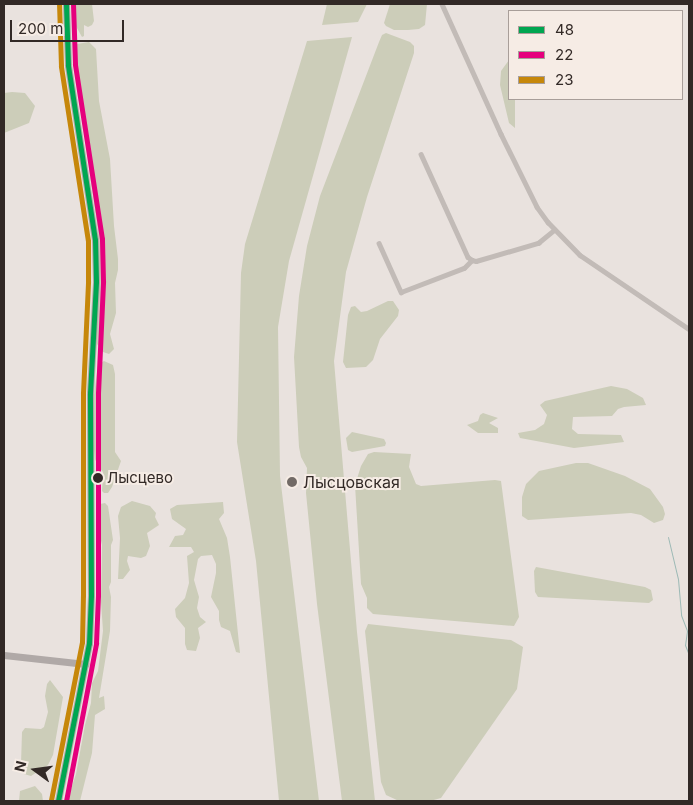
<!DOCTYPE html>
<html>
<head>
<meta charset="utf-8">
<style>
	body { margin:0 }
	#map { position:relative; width:693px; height:805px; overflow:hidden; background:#e9e2de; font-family:Inter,sans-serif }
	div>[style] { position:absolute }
	.green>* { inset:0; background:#cccdb9 }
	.stream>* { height:1px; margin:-0.5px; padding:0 0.5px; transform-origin:0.5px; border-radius:0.5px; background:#9cb9b5 }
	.street>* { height:4.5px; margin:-2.25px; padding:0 2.25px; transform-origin:2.25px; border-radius:2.25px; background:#c2bbb7 }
	.primary>* { height:7px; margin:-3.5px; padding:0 3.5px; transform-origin:3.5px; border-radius:3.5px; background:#b0a9a7 }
	.bus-1>* { height:5px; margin:-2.5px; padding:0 2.5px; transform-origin:2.5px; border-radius:2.5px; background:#00a651 }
	.bus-2>* { height:5px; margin:-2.5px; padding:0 2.5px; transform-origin:2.5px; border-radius:2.5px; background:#e5007d }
	.bus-3>* { height:5px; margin:-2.5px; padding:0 2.5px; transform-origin:2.5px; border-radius:2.5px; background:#c6870a }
	.dots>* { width:14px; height:14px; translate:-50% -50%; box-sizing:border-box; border:2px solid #f6ece5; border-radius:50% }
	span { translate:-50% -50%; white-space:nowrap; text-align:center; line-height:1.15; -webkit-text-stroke:4px #f6ece5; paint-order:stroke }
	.bus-label { font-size:15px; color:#322926 }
	.left { translate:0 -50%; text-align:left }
	.poi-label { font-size:16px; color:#322926 }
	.frame { position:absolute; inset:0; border:5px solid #322926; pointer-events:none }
	.legend { position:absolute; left:508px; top:10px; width:175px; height:90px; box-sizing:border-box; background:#f6ece5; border:1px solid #a89e99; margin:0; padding:6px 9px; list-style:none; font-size:15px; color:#322926 }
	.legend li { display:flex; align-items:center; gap:10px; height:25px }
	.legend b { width:25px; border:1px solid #a89e99 }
	.north { position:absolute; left:10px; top:745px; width:50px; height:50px; -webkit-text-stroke:4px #f6ece5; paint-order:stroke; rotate:284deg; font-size:14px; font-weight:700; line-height:20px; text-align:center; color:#322926 }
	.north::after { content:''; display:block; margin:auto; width:18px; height:22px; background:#322926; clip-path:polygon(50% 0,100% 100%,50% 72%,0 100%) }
	.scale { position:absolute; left:10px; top:20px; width:114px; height:22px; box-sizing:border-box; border:2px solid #322926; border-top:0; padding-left:6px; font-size:15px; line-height:18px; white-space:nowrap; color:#322926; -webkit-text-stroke:4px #f6ece5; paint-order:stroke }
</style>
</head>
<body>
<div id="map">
	<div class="green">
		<div style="clip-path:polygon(74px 4px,92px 4px,94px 21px,92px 25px,88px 27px,84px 25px,84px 36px,82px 37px,72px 19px)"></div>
		<div style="clip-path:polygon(327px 4px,367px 4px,358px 22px,322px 25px)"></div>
		<div style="clip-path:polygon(390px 4px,427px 4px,425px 25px,419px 29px,408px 30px,394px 30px,386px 26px,384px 23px)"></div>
		<div style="clip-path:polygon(386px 33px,410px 42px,414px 46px,414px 53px,367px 197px,346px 272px,334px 361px,357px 632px,375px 801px,342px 801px,317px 604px,306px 493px,307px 468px,301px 457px,299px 447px,294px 357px,299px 296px,307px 246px,320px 196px,379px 42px,382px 35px)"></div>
		<div style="clip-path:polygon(352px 37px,289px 261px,278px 327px,280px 476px,319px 801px,279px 801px,256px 561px,237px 442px,241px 273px,245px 244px,307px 41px)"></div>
		<div style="clip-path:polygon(89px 42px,96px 49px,99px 101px,110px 159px,114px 226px,118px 259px,118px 270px,115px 283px,116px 313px,110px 334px,114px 349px,109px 354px,103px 352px,97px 344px,98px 231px,89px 169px,91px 150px,87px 135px,74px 55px,77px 44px)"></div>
		<div style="clip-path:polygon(509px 60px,509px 99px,515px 99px,515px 128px,509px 123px,500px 85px,501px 71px)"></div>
		<div style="clip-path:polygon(12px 92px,25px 93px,35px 106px,29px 123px,4px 133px,4px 93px)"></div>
		<div style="clip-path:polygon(388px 301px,393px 301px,399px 310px,398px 316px,380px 339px,373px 360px,366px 367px,346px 368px,343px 362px,348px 315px,351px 307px,355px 306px,361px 312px,367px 311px)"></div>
		<div style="clip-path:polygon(104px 361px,113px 365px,115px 374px,115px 452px,121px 461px,112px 487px,108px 493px,104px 493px,102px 491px,103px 472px,98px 466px,95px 459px,93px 441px,94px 395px,98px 365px)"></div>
		<div style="clip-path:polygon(611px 386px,627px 389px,643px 398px,646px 405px,624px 407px,618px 409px,612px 416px,573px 417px,572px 429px,578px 434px,621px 435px,624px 442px,574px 448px,520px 438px,518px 433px,535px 430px,544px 424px,547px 415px,540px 405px,545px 401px)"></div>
		<div style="clip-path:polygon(483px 413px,498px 418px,489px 423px,498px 428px,498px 433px,478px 433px,467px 425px,478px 421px,480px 415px)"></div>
		<div style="clip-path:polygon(352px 432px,384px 439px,386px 443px,385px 446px,352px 452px,348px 450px,346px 438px)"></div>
		<div style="clip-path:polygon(374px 452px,411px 454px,409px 467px,416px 484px,421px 486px,495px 480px,501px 481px,519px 617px,514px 626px,373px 614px,367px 608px,367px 598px,361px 584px,355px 485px,361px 466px,368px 454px)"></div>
		<div style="clip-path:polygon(576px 463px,588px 463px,625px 476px,650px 489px,663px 507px,665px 514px,663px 520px,654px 523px,641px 515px,631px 513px,528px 520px,522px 516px,522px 497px,526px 484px,539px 471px)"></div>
		<div style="clip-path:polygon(132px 501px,150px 506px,156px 513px,155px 517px,159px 525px,147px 533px,150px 546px,146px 556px,141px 558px,128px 556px,127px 561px,130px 570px,123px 579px,118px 579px,120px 538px,118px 516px,121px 507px)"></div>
		<div style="clip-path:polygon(223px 502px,224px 513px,219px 519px,227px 538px,230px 557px,240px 653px,236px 652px,230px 631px,221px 627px,219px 620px,219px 611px,211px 597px,216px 573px,216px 564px,212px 555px,201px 556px,198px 559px,194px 580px,199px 597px,197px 608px,200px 617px,206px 622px,198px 628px,200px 638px,196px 651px,187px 650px,185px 644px,185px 628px,176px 617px,175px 609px,185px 598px,189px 583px,187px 556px,194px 552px,191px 547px,169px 547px,175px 536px,183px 535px,186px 529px,172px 519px,170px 509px,177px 505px)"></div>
		<div style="clip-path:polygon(105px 503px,108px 506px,113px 540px,111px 545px,111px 582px,109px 587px,111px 597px,110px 631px,99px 698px,104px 696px,105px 709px,95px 715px,92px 753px,80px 801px,67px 801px,76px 774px,85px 725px,91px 703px,92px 683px,98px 671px,103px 631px,101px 602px,102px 545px,97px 523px,100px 504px)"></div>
		<div style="clip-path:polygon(536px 567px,645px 587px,651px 590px,653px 600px,649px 603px,538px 597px,535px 592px,534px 571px)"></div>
		<div style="clip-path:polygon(368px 624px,511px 640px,523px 647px,517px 689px,441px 798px,430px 801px,399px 801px,386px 795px,381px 782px,365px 631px)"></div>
		<div style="clip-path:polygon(50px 680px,63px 697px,53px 755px,48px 765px,31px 776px,24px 774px,21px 764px,22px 732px,25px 728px,41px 729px,44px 727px,48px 712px,45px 696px,47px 684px)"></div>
		<div style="clip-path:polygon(35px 786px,42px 794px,43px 801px,19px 801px,20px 791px)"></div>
	</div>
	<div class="stream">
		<div style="left:668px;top:537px;width:43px;rotate:76.6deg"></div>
		<div style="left:678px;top:579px;width:36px;rotate:85deg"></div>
		<div style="left:681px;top:615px;width:17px;rotate:69deg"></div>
		<div style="left:687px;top:631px;width:14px;rotate:98deg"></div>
		<div style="left:685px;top:645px;width:11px;rotate:68deg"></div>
	</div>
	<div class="street">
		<div style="left:442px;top:4px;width:143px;rotate:65.6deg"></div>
		<div style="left:501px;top:134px;width:81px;rotate:63.7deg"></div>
		<div style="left:537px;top:207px;width:19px;rotate:54deg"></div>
		<div style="left:548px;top:222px;width:46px;rotate:45.9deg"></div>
		<div style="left:580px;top:255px;width:132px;rotate:34.2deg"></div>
		<div style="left:421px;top:154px;width:113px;rotate:65.5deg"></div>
		<div style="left:468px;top:257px;width:5px;rotate:37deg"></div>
		<div style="left:472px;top:260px;width:4px;rotate:14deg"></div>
		<div style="left:476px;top:261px;width:65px;rotate:-16.2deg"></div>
		<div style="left:538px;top:243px;width:21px;rotate:-39deg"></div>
		<div style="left:379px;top:243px;width:54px;rotate:65.8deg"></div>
		<div style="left:401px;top:292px;width:67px;rotate:-20.9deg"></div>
		<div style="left:464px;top:268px;width:11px;rotate:-45deg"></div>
	</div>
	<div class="primary">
		<div style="left:4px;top:655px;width:82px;rotate:6.3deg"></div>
		<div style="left:58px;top:801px;width:161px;rotate:-78.9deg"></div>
		<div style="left:89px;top:643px;width:48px;rotate:-87.6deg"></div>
		<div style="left:91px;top:595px;width:202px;rotate:-90.3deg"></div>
		<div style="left:90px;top:393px;width:112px;rotate:-86.9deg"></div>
		<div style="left:96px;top:281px;width:41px;rotate:-91.4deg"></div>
		<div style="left:95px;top:240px;width:177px;rotate:-98.8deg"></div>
		<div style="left:68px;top:65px;width:61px;rotate:-91.9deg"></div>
	</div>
	<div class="bus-1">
		<div style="left:58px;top:801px;width:161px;rotate:-78.9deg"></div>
		<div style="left:89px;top:643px;width:48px;rotate:-87.6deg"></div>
		<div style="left:91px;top:595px;width:202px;rotate:-90.3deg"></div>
		<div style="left:90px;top:393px;width:112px;rotate:-86.9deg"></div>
		<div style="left:96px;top:281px;width:41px;rotate:-91.4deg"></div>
		<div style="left:95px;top:240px;width:177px;rotate:-98.8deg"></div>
		<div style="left:68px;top:65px;width:61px;rotate:-91.9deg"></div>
	</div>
	<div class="bus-2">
		<div style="left:66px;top:801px;width:161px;rotate:-79.2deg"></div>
		<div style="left:96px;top:643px;width:48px;rotate:-87.6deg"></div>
		<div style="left:98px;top:595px;width:202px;rotate:-90deg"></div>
		<div style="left:98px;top:393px;width:112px;rotate:-87.4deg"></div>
		<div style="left:103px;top:281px;width:42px;rotate:-91.4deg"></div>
		<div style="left:102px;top:239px;width:177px;rotate:-98.8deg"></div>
		<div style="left:75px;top:64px;width:60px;rotate:-91.9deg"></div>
	</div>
	<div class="bus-3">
		<div style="left:51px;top:800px;width:161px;rotate:-78.9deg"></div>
		<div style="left:82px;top:642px;width:47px;rotate:-88.8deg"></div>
		<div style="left:83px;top:595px;width:202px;rotate:-90deg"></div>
		<div style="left:83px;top:393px;width:112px;rotate:-87.4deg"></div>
		<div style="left:88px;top:281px;width:40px;rotate:-90deg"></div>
		<div style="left:88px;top:241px;width:177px;rotate:-98.8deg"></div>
		<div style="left:61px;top:66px;width:62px;rotate:-91.8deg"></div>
	</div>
	<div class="dots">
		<div style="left:98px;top:478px;background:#322926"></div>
		<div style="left:292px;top:482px;background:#726a66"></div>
	</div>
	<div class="bus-label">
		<span class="left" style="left:107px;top:478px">Лысцево</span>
	</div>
	<div class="poi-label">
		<span class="left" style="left:303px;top:482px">Лысцовская</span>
	</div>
	<div class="frame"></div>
	<ul class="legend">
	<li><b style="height:6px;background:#00a651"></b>48</li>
	<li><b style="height:6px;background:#e5007d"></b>22</li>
	<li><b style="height:6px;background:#c6870a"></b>23</li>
	</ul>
	<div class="north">N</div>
	<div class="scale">200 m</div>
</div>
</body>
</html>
